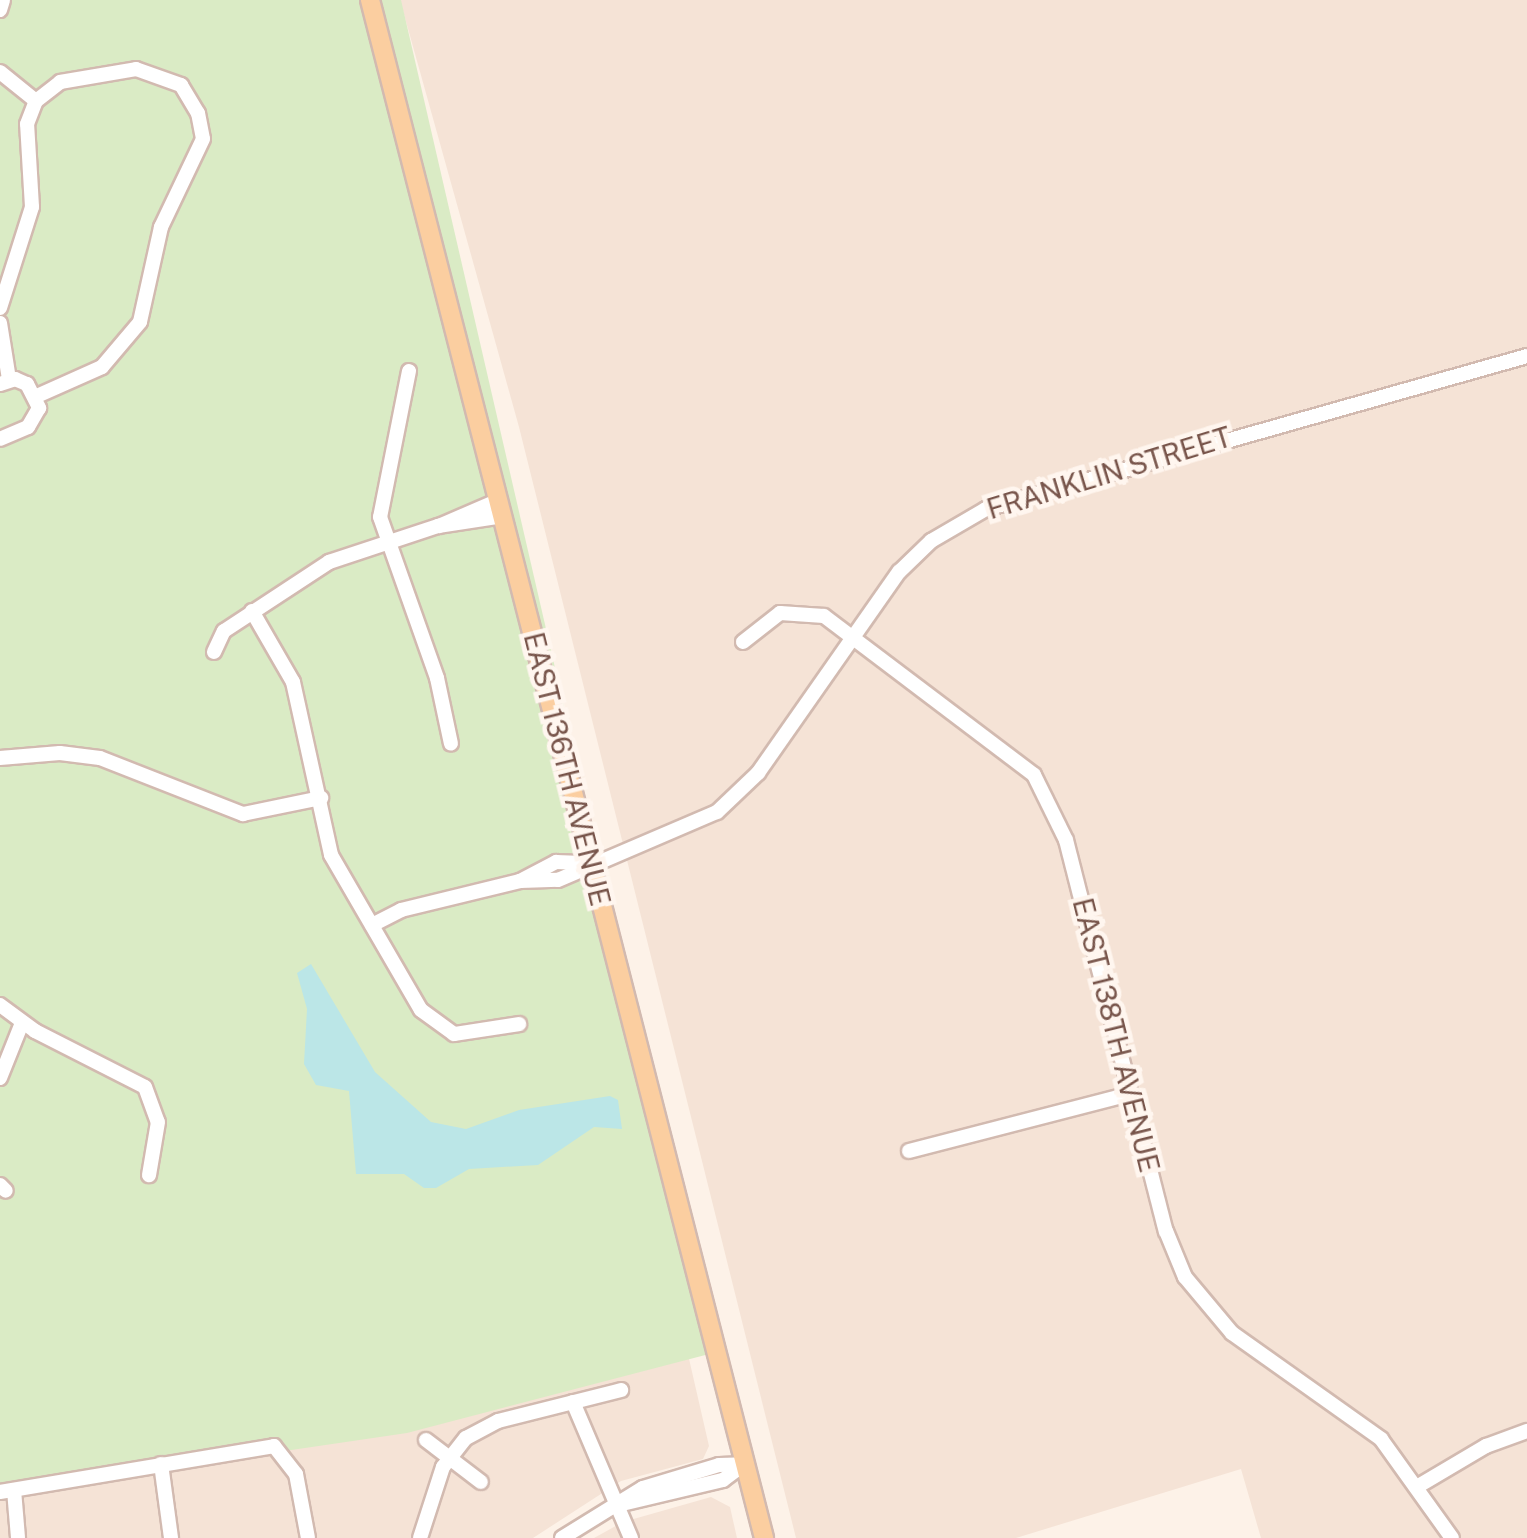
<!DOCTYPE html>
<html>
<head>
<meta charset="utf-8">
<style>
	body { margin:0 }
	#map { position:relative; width:1527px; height:1538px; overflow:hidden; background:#fdf2e8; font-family:"Public Sans",sans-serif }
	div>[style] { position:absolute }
	.residential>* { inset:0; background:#f5e3d6 }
	.green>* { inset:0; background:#daebc5 }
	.water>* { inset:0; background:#bbe6e7 }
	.roads { filter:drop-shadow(2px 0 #d2bab0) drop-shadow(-2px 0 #d2bab0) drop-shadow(0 2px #d2bab0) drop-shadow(0 -2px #d2bab0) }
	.minor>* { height:14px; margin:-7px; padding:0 7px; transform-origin:7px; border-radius:7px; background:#fff }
	.major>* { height:18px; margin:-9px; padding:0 9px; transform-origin:9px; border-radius:9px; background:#fbcea0 }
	span { translate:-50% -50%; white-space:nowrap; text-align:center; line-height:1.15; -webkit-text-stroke:9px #fff6ef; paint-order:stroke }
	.street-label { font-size:28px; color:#78554b }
</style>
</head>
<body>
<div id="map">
	<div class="residential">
		<div style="clip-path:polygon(400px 0,1527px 0,1527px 1538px,1261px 1538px,1241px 1469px,1016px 1538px,796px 1538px,519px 427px)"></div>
		<div style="clip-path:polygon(676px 1302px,709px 1446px,703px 1459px,621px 1481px,533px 1538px,0 1538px,0 1428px)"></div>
		<div style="clip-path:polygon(711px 1497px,730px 1507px,737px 1538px,594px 1538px,623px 1522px)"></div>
	</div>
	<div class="green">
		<div style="clip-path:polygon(0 0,401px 0,713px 1353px,407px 1433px,0 1493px)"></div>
	</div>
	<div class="water">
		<div style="clip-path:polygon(311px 964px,375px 1072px,431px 1122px,466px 1129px,519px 1110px,610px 1096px,618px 1100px,622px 1129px,594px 1127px,538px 1165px,469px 1169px,436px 1188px,424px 1188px,404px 1174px,356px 1174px,349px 1091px,316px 1085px,304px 1064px,307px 1009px,297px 973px)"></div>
	</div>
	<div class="roads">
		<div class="minor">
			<div style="left:0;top:10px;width:10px;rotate:-73deg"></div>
			<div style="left:0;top:72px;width:46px;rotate:38.9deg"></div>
			<div style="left:0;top:308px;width:106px;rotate:-72.4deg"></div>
			<div style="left:32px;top:207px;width:83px;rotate:-93.4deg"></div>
			<div style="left:27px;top:124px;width:25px;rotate:-69deg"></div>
			<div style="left:36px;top:101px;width:31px;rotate:-38deg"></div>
			<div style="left:60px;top:82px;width:77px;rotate:-9.7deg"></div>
			<div style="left:136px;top:69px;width:48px;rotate:19.6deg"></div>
			<div style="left:181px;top:85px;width:33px;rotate:59deg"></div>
			<div style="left:198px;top:113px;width:26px;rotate:79deg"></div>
			<div style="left:203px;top:139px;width:98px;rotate:115.5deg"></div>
			<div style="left:161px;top:227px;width:97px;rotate:102.5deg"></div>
			<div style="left:140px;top:322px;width:59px;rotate:130.2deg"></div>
			<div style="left:102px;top:367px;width:71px;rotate:156deg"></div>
			<div style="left:0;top:323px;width:57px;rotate:80.9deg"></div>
			<div style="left:409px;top:371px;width:149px;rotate:101.2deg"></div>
			<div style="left:380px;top:517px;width:171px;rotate:70.5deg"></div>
			<div style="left:437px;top:678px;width:67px;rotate:78deg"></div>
			<div style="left:0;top:384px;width:16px;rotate:-18deg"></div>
			<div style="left:15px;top:379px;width:13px;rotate:23deg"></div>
			<div style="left:27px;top:384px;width:27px;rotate:63deg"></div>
			<div style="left:39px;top:408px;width:22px;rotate:120deg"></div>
			<div style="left:28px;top:427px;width:30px;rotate:157deg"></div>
			<div style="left:439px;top:526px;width:65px;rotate:-23.4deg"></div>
			<div style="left:252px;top:611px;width:82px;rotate:60deg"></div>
			<div style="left:293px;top:682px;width:177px;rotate:77.6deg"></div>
			<div style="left:331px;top:855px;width:179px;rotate:59.9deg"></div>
			<div style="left:421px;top:1010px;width:41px;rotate:36deg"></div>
			<div style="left:454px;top:1034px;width:66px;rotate:-8.7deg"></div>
			<div style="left:743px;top:642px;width:47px;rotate:-38.1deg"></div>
			<div style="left:780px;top:613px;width:44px;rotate:3.9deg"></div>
			<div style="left:824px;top:616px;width:263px;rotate:37.1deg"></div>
			<div style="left:1034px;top:775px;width:72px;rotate:63.8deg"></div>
			<div style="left:1066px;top:840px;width:404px;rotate:75.7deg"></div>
			<div style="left:1166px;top:1231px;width:50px;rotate:67.6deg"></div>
			<div style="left:1185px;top:1277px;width:73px;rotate:50deg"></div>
			<div style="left:1232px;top:1333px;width:183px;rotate:35.4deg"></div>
			<div style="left:1381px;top:1439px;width:122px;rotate:54.4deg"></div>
			<div style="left:214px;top:652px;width:23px;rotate:-65deg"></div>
			<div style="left:224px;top:631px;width:126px;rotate:-33.3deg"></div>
			<div style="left:329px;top:562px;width:115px;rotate:-18.3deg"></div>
			<div style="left:438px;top:526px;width:66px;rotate:-8.7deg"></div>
			<div style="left:0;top:758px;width:60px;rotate:-4.8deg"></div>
			<div style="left:60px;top:753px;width:40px;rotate:7.1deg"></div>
			<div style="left:100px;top:758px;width:154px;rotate:21.4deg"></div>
			<div style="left:243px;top:814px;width:80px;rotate:-11.6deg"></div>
			<div style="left:520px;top:881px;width:41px;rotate:-27.8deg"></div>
			<div style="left:556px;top:862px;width:33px;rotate:2deg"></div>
			<div style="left:372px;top:925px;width:33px;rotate:-27deg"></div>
			<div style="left:401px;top:910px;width:122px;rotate:-13.7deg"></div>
			<div style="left:520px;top:881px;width:38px;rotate:-2deg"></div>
			<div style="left:558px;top:880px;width:173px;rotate:-23.2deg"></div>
			<div style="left:717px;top:812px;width:57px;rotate:-43.6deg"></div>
			<div style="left:758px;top:773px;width:246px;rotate:-55deg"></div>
			<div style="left:899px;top:572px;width:45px;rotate:-44.1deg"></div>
			<div style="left:931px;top:541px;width:64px;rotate:-30.2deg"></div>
			<div style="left:986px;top:509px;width:562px;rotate:-15.79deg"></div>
			<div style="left:0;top:1005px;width:44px;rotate:36.6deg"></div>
			<div style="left:35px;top:1031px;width:123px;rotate:27deg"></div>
			<div style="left:145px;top:1087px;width:37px;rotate:70deg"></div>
			<div style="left:158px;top:1122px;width:54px;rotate:99.6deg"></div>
			<div style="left:0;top:1078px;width:59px;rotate:-68.2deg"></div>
			<div style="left:909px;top:1151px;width:228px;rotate:-14.5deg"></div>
			<div style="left:0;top:1185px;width:8px;rotate:45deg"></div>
			<div style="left:573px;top:1402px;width:148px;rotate:66.9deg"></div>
			<div style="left:426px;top:1440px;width:69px;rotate:37.4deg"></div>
			<div style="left:161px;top:1464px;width:75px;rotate:82.3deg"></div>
			<div style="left:1420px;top:1485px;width:77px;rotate:-30.6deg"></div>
			<div style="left:1486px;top:1446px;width:44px;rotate:-20.1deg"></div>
			<div style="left:14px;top:1490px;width:48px;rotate:85.2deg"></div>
			<div style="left:0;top:1492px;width:278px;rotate:-9.5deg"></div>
			<div style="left:274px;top:1446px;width:36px;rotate:52deg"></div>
			<div style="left:296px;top:1474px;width:65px;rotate:79.4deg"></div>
			<div style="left:622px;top:1504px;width:104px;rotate:-13.4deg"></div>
			<div style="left:723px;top:1480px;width:26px;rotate:-37deg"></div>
			<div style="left:420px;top:1538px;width:75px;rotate:-72.1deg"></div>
			<div style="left:443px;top:1467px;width:37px;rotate:-52deg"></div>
			<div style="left:466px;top:1438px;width:36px;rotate:-28deg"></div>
			<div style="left:498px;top:1421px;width:127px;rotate:-14.1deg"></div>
			<div style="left:562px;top:1538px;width:95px;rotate:-31.7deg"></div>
			<div style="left:643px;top:1488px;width:79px;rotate:-16.8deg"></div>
			<div style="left:719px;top:1465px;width:25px;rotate:-2deg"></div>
		</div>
		<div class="major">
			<div style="left:370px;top:0;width:1588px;rotate:75.63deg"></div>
		</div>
	</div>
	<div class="street-label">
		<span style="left:1109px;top:473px;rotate:-17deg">FRANKLIN STREET</span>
		<span style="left:567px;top:769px;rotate:76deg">EAST 136TH AVENUE</span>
		<span style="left:1116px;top:1035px;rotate:76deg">EAST 138TH AVENUE</span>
	</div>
</div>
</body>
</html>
